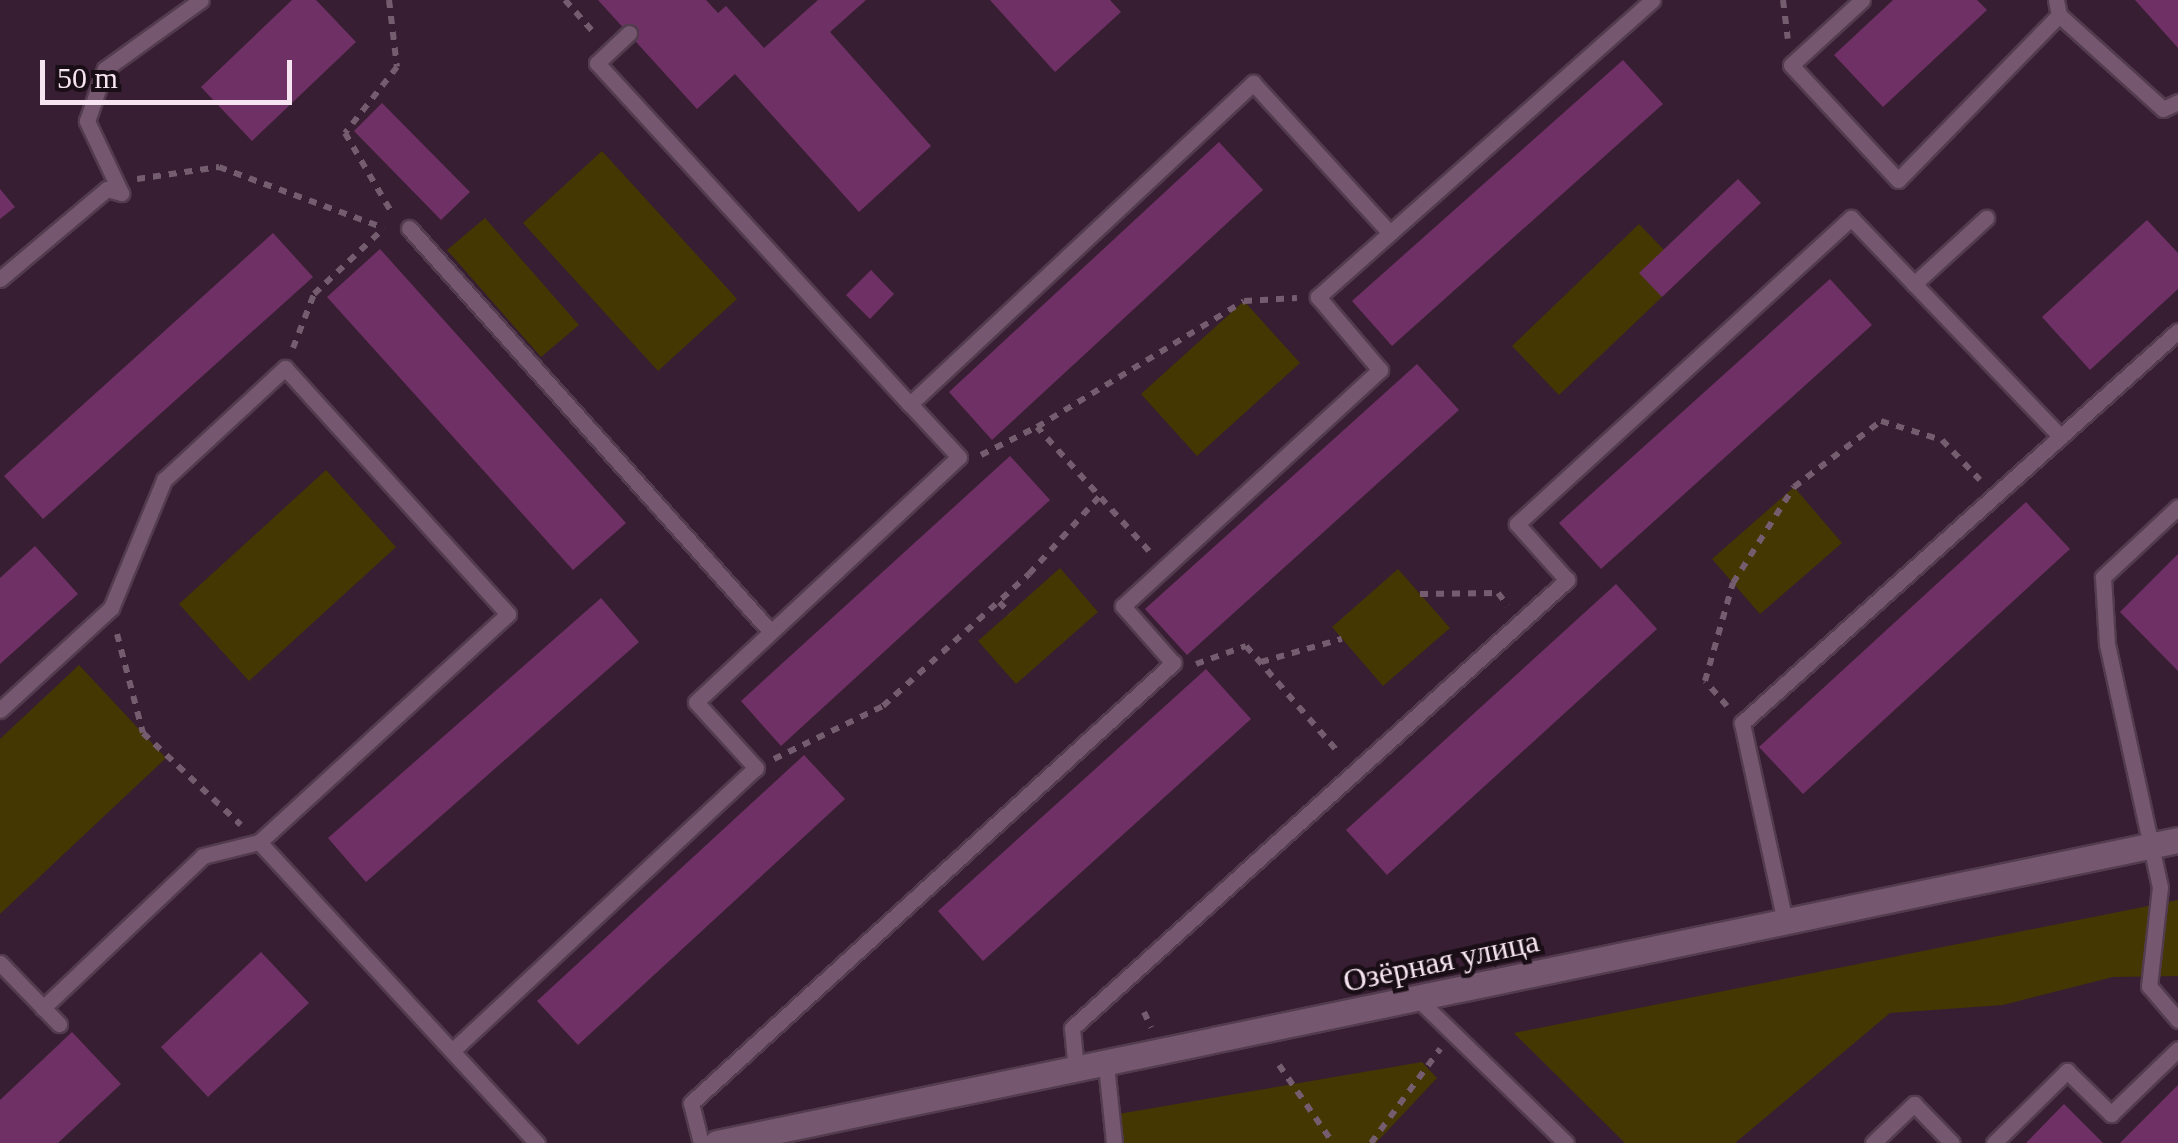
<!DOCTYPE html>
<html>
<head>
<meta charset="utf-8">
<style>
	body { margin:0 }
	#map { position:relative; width:2178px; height:1143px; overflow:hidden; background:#381e33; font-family:"Times New Roman",serif }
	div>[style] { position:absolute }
	.green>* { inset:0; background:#443702 }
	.building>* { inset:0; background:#6f3165 }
	.path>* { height:6px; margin-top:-3px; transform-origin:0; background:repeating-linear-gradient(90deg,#745d6f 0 8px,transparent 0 16px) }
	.roads { filter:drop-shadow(2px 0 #533c4e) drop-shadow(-2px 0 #533c4e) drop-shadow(0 2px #533c4e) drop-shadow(0 -2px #533c4e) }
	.service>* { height:15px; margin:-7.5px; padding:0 7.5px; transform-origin:7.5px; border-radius:7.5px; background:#75586f }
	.tertiary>* { height:25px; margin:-12.5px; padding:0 12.5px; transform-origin:12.5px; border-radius:12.5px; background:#75586f }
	span { translate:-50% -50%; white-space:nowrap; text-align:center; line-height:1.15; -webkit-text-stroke:9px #190d16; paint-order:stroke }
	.street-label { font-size:32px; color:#f6e4f1 }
	.scale { position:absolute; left:40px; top:60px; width:252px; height:45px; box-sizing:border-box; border:5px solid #f6e4f1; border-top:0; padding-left:12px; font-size:30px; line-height:35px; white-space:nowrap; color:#f6e4f1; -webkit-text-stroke:8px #190d16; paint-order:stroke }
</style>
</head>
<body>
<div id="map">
	<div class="green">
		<div style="clip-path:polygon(602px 151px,737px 299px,658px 371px,523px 223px)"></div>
		<div style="clip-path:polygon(485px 218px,579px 325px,541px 357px,447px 250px)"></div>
		<div style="clip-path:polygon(1639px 224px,1664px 250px,1662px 297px,1559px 395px,1512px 346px)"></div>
		<div style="clip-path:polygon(1244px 301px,1300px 363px,1197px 456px,1141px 394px)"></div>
		<div style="clip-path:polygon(326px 470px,396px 547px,249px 681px,179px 604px)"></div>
		<div style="clip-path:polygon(1794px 487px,1842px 543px,1760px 614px,1712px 559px)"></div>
		<div style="clip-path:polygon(1060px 568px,1098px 612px,1016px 684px,978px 641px)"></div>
		<div style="clip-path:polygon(1398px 569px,1450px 628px,1383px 686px,1332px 627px)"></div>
		<div style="clip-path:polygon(79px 665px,166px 758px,0 914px,0 739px)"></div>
		<div style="clip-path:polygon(2178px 900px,2178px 976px,2113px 977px,2003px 1005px,1890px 1013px,1735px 1143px,1625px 1143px,1514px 1033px)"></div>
		<div style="clip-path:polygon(1422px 1062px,1437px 1078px,1376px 1143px,1114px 1143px,1112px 1115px)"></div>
	</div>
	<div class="building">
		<div style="clip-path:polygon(292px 0,316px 0,356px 42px,252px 141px,201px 87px)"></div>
		<div style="clip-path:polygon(598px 0,706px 0,718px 13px,726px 6px,764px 48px,818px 0,866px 0,830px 32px,931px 146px,859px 212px,735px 74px,697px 109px)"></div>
		<div style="clip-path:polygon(990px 0,1110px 0,1121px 12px,1055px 72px)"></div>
		<div style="clip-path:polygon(1893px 0,1977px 0,1987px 10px,1883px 107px,1834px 55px)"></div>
		<div style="clip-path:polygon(2135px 0,2178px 0,2178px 48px)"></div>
		<div style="clip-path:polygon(1623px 60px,1663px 104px,1392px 346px,1352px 301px)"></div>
		<div style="clip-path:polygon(382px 103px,470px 192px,441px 220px,354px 131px)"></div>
		<div style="clip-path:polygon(1219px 142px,1263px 190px,992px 440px,949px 392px)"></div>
		<div style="clip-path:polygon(1738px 179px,1761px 203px,1662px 297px,1639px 273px)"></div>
		<div style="clip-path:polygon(0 189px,15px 207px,0 219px)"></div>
		<div style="clip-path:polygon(2147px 220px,2178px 253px,2178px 289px,2090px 370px,2042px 317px)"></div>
		<div style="clip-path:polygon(273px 233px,313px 277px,43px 519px,4px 476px)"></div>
		<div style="clip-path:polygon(380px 249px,626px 523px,573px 570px,327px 297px)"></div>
		<div style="clip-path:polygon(871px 270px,894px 294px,870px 319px,846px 295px)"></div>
		<div style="clip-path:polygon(1830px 279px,1872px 325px,1601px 569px,1559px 523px)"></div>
		<div style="clip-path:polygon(1417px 364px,1459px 410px,1187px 655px,1145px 609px)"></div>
		<div style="clip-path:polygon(1010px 456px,1050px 500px,781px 746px,741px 701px)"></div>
		<div style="clip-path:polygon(2026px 502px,2070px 549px,1803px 794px,1759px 747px)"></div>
		<div style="clip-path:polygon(35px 546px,78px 594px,0 664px,0 578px)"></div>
		<div style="clip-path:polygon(2178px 554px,2178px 671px,2120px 612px)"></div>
		<div style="clip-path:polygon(1616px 584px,1657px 629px,1387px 875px,1346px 830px)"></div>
		<div style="clip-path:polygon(601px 598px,639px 642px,366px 882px,328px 838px)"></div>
		<div style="clip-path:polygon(1206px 669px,1251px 719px,983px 961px,938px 911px)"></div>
		<div style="clip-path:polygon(804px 755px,845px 799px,578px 1045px,537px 1001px)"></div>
		<div style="clip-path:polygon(261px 952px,309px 1003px,208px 1097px,161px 1047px)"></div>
		<div style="clip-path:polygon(72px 1032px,121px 1084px,58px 1143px,0 1143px,0 1100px)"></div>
		<div style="clip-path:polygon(2178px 1085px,2178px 1143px,2120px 1143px)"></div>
		<div style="clip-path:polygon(2064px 1104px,2103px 1143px,2026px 1143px)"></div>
	</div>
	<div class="path">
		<div style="left:389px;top:0;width:67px;rotate:83.2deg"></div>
		<div style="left:397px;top:67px;width:84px;rotate:128.2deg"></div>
		<div style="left:345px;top:133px;width:93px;rotate:59.6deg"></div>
		<div style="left:565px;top:0;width:47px;rotate:48.5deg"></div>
		<div style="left:1783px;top:0;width:39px;rotate:83deg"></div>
		<div style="left:137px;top:179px;width:83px;rotate:-8.3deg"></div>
		<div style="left:219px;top:167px;width:176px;rotate:20.3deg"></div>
		<div style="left:293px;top:348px;width:58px;rotate:-68.7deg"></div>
		<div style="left:314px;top:294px;width:95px;rotate:-43.3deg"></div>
		<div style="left:981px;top:455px;width:63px;rotate:-26.6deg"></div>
		<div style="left:1149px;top:551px;width:167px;rotate:-132.1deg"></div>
		<div style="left:1037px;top:427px;width:242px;rotate:-31.3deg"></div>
		<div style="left:1244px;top:301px;width:53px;rotate:-3.2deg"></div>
		<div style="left:1420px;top:594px;width:78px;rotate:-0.7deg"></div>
		<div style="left:1498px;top:593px;width:16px;rotate:52deg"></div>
		<div style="left:999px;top:602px;width:16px;rotate:45deg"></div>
		<div style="left:117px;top:634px;width:102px;rotate:75.3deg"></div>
		<div style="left:143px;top:733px;width:134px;rotate:43.2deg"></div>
		<div style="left:1261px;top:662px;width:84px;rotate:-15.9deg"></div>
		<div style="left:1196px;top:664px;width:53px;rotate:-19.8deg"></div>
		<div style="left:1246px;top:646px;width:143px;rotate:49deg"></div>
		<div style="left:1727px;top:706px;width:33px;rotate:-131deg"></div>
		<div style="left:1705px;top:681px;width:102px;rotate:-74.1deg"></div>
		<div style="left:1733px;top:583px;width:114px;rotate:-57.6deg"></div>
		<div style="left:1794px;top:487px;width:109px;rotate:-37.2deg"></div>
		<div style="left:1881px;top:421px;width:64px;rotate:17.3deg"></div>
		<div style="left:1942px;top:440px;width:55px;rotate:46.5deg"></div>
		<div style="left:774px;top:759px;width:121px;rotate:-25.9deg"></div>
		<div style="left:883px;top:706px;width:197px;rotate:-42.1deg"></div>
		<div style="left:1029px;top:574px;width:105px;rotate:-47.7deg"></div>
		<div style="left:1144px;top:1012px;width:17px;rotate:65deg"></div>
		<div style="left:1279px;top:1065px;width:95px;rotate:55.3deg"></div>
		<div style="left:1371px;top:1143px;width:117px;rotate:-53.7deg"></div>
	</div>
	<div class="roads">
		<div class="service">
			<div style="left:1862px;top:0;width:96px;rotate:137.5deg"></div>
			<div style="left:1791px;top:65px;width:157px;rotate:47.1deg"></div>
			<div style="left:1898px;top:180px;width:231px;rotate:-45.7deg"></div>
			<div style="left:2056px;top:0;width:15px;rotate:79deg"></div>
			<div style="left:2059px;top:15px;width:140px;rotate:42.1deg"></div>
			<div style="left:2163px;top:109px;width:17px;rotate:-25deg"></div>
			<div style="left:629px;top:33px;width:44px;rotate:136.8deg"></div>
			<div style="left:597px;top:63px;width:463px;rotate:47.5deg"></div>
			<div style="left:409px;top:228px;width:542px;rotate:48.14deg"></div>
			<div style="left:0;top:279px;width:140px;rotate:-40.1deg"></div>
			<div style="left:107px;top:189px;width:15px;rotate:16deg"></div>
			<div style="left:121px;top:193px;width:80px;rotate:-115.3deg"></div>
			<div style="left:87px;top:121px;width:55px;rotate:-70.9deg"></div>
			<div style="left:105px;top:69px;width:118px;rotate:-35.7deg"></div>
			<div style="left:1914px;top:284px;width:98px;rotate:-42.5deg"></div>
			<div style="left:2178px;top:507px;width:103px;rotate:137deg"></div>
			<div style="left:2103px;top:577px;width:67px;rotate:86.6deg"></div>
			<div style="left:2107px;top:644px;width:249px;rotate:77.7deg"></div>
			<div style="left:2160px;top:887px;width:100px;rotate:96.3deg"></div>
			<div style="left:2149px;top:986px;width:45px;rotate:49.5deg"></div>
			<div style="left:0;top:710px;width:151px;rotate:-42.6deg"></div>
			<div style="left:111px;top:608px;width:139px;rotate:-67.5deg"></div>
			<div style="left:164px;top:480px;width:165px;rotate:-42.8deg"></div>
			<div style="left:285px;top:368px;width:332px;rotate:47.8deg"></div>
			<div style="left:508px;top:614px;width:338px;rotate:137.5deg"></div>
			<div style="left:259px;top:842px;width:58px;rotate:166deg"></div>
			<div style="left:203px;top:856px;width:221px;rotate:136.5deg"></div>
			<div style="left:259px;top:842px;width:410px;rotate:47.3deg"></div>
			<div style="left:1785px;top:922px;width:204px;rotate:-102.2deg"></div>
			<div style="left:1742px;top:723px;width:586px;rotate:-41.96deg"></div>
			<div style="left:0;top:963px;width:85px;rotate:46deg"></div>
			<div style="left:1418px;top:999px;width:206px;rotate:44.2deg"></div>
			<div style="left:452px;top:1051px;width:415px;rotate:-43deg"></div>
			<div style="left:756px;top:768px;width:89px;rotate:-132.3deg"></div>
			<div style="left:696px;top:702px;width:359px;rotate:-43deg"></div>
			<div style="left:959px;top:457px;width:72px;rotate:-132.8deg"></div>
			<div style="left:910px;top:404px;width:470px;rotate:-43.1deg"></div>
			<div style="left:1253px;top:83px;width:203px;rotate:47.6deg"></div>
			<div style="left:1106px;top:1065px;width:78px;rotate:84.1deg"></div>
			<div style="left:1076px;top:1070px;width:42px;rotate:-95.4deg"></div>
			<div style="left:1072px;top:1028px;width:668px;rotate:-42.15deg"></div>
			<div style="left:1567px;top:580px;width:75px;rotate:-131.8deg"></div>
			<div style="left:1517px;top:524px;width:453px;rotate:-42.5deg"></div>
			<div style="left:1851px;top:218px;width:303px;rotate:46.2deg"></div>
			<div style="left:701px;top:1143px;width:41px;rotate:-104deg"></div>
			<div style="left:691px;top:1103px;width:653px;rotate:-42.39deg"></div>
			<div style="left:1173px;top:663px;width:76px;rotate:-131.3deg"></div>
			<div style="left:1123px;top:606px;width:349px;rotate:-42.6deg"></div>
			<div style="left:1380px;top:370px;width:96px;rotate:-130.3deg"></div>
			<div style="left:1318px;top:297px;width:447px;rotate:-41.6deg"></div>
			<div style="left:1873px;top:1143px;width:57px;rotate:-43.6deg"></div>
			<div style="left:1914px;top:1104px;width:54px;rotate:45.7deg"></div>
			<div style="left:1994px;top:1143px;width:103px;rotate:-44.6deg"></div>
			<div style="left:2067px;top:1071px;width:62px;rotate:44.3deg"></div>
			<div style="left:2111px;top:1114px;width:93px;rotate:-44.1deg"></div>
		</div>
		<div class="tertiary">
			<div style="left:717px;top:1143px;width:1492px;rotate:-11.72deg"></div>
		</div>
	</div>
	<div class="street-label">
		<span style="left:1441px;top:961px;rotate:-12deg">Озёрная улица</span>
	</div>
	<div class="scale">50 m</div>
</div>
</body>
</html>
